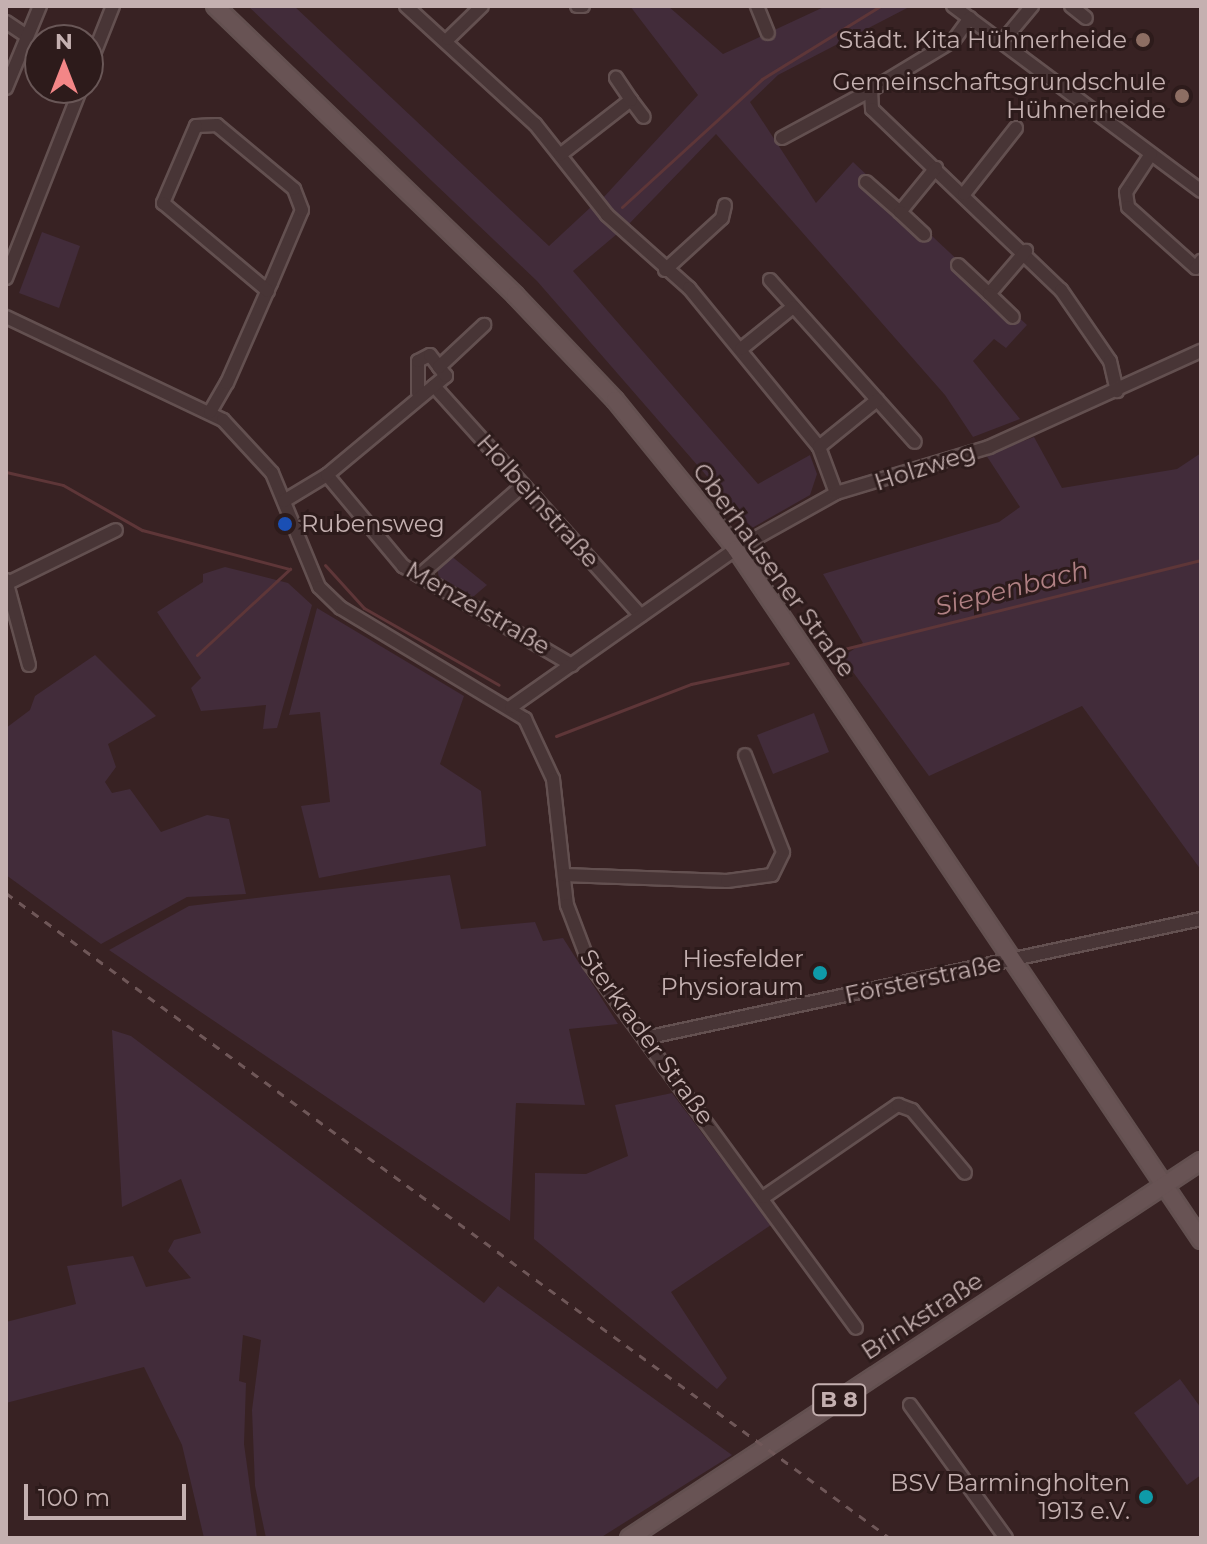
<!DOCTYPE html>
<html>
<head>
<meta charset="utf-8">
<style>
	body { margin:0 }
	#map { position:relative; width:1207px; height:1544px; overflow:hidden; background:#382223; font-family:Montserrat,sans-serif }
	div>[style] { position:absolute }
	.green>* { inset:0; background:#422c3a }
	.stream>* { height:3px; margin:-1.5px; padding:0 1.5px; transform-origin:1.5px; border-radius:1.5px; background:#5e3638 }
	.roads { filter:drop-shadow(2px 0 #635050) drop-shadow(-2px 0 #635050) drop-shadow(0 2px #635050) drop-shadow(0 -2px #635050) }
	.minor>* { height:12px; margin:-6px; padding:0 6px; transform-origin:6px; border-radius:6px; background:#483536 }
	.major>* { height:16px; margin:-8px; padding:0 8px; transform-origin:8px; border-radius:8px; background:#685354 }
	.rail>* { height:3px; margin-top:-1.5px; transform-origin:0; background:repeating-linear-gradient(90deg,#6f5758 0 8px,transparent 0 16px) }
	.dots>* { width:22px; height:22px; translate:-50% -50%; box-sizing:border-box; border:4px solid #2d1b1b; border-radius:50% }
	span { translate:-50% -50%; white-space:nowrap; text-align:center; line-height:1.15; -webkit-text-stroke:6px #2d1b1b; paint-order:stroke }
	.shield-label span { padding:2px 6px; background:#2d1b1b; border:2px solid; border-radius:6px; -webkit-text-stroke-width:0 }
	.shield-label { font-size:22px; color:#c4b0b0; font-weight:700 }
	.poi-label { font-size:24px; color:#c4b0b0 }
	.right { translate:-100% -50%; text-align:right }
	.left { translate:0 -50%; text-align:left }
	.street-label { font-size:24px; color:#c4b0b0 }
	.water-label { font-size:26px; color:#b08083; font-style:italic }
	.frame { position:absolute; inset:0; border:8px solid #c4b0b0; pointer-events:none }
	.north { position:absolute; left:24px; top:24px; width:80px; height:80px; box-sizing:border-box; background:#2d1b1b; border:2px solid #695757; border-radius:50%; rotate:0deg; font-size:22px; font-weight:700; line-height:32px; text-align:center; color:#c4b0b0 }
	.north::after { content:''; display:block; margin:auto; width:28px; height:36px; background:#f38687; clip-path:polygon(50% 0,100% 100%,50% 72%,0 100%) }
	.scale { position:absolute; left:24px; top:1484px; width:162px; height:36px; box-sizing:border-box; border:4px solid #c4b0b0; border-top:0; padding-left:10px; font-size:24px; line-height:28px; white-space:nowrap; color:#c4b0b0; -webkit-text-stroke:6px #2d1b1b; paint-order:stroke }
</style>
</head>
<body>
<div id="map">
	<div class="green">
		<div style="clip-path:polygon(248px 6px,294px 6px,549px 246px,592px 206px,617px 234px,573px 271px,758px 484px,810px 455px,817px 474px,810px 495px,752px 528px,537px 281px)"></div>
		<div style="clip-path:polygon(630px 6px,668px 6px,723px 54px,826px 6px,911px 6px,778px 75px,750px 102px,816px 203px,853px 162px,1027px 325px,1006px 348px,994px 339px,973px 361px,1020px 419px,973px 437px,945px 395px,716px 134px,627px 226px,613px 212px,602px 199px,698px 95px)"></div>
		<div style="clip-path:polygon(42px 232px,80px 246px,59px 308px,19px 293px)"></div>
		<div style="clip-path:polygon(1034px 437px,1062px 488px,1177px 469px,1201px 453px,1201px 870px,1082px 706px,929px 776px,842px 657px,863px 643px,823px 574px,999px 522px,1020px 507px,986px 455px)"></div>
		<div style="clip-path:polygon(450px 555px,487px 585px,473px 597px,439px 578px,437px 567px)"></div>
		<div style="clip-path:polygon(225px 567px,288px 583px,312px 605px,277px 728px,263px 729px,266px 705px,201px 711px,191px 688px,201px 678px,157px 612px,203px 582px,203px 574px)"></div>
		<div style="clip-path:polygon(317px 608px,464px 696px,440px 764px,481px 791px,486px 846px,319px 878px,301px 806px,330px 802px,320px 712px,289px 715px)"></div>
		<div style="clip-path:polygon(95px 655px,156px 716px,108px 744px,116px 767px,105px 782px,112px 793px,130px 789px,161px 832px,207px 815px,229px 819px,246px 894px,187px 897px,101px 944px,6px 875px,6px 728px,30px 710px,35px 696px)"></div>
		<div style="clip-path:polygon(814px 713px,829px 752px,773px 774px,757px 735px)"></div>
		<div style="clip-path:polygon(450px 875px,461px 929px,535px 922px,543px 941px,563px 938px,618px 1024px,569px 1029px,585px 1105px,516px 1103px,510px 1221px,109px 950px,189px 906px)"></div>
		<div style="clip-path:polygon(112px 1030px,131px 1036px,484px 1303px,498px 1286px,732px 1455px,600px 1538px,266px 1538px,255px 1486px,252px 1410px,261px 1340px,243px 1335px,239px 1381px,246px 1383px,244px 1444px,257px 1538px,204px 1538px,182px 1445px,144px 1367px,6px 1403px,6px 1322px,76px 1304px,67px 1266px,133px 1256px,146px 1287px,191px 1278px,168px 1251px,174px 1240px,201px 1233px,181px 1179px,122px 1207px)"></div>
		<div style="clip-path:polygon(672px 1093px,771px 1225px,671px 1292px,727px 1378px,717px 1389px,534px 1239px,535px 1173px,586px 1174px,628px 1156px,615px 1105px)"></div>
		<div style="clip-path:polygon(1180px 1379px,1201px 1408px,1201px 1475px,1187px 1485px,1134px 1413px)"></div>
	</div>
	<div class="stream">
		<div style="left:622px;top:207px;width:190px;rotate:-42.4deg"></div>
		<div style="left:762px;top:79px;width:139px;rotate:-31.7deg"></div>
		<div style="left:6px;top:472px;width:58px;rotate:12.8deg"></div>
		<div style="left:63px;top:485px;width:91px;rotate:29.7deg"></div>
		<div style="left:142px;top:530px;width:153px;rotate:14.8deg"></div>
		<div style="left:325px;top:565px;width:58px;rotate:47.8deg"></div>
		<div style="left:364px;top:608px;width:155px;rotate:29.7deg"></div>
		<div style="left:832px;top:652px;width:380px;rotate:-14deg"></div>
		<div style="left:197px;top:655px;width:127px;rotate:-42.8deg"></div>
		<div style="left:556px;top:736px;width:145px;rotate:-21.1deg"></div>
		<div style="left:691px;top:684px;width:99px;rotate:-12.2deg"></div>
	</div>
	<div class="roads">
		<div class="minor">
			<div style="left:406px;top:6px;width:175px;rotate:42.5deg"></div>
			<div style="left:535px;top:124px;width:116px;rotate:51.6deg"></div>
			<div style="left:607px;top:215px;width:110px;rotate:41.7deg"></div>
			<div style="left:689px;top:288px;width:205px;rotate:50.7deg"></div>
			<div style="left:819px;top:447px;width:49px;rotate:69.7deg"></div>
			<div style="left:577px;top:6px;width:6px"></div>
			<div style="left:757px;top:6px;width:29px;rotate:68deg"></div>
			<div style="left:953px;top:6px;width:309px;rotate:36.7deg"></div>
			<div style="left:1071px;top:6px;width:19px;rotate:39deg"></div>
			<div style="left:970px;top:18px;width:27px;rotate:126deg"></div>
			<div style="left:954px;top:40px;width:97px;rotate:148.9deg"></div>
			<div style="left:871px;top:90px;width:19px;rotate:87deg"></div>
			<div style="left:872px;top:109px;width:262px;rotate:43.8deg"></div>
			<div style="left:1061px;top:290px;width:86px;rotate:55.4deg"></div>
			<div style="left:1110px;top:361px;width:31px;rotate:77deg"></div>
			<div style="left:6px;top:22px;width:25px;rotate:34deg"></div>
			<div style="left:448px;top:39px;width:47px;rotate:-44.1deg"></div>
			<div style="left:1002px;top:42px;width:47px;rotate:-50.2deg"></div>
			<div style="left:88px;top:69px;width:68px;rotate:-68.4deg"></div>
			<div style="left:6px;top:88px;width:89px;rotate:-67.5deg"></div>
			<div style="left:631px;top:100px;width:21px;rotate:53deg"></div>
			<div style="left:782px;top:138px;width:101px;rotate:-28.3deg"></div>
			<div style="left:1151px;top:154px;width:45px;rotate:123.3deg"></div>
			<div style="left:1126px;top:192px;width:15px;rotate:82deg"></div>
			<div style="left:1128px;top:207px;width:91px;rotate:41.9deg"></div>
			<div style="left:1196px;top:268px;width:9px;rotate:-54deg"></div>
			<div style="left:560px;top:155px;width:90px;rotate:-37.8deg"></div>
			<div style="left:631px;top:100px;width:27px;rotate:-124deg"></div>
			<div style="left:866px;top:182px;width:45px;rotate:41.4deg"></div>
			<div style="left:900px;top:212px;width:57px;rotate:-50.7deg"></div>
			<div style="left:964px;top:194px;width:84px;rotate:-51.8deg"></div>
			<div style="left:900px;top:212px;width:33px;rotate:43deg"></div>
			<div style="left:958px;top:265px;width:42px;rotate:43.1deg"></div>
			<div style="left:989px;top:294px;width:57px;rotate:-49.3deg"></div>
			<div style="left:665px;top:270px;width:77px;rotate:-42.4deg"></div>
			<div style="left:722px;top:218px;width:13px;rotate:-77deg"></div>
			<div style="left:6px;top:278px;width:204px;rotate:-68.5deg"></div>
			<div style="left:770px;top:280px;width:217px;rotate:48.2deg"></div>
			<div style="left:989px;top:294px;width:33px;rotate:44deg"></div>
			<div style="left:6px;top:317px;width:240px;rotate:25.4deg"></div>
			<div style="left:223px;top:420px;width:72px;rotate:47.2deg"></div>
			<div style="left:272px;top:473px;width:123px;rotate:67.6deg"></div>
			<div style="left:319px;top:587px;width:30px;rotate:44deg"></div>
			<div style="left:341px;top:608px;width:215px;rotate:31.1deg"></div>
			<div style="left:525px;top:719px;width:66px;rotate:65deg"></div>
			<div style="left:553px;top:779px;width:127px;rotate:83.7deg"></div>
			<div style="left:567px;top:905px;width:62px;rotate:69.2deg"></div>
			<div style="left:589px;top:963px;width:452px;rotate:53.8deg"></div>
			<div style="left:741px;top:349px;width:67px;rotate:-38.9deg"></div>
			<div style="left:434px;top:386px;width:309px;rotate:48deg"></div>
			<div style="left:418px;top:393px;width:32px;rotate:-90deg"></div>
			<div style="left:418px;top:361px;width:13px;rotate:-27deg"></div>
			<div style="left:430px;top:355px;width:15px;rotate:53deg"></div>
			<div style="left:210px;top:412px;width:34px;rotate:-60deg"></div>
			<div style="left:227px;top:383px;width:109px;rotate:-66.3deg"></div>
			<div style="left:271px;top:283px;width:79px;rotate:-67deg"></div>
			<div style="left:302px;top:210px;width:22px;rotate:-111deg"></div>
			<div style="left:294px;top:189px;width:100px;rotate:-140.3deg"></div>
			<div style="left:217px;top:125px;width:21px;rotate:177deg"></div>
			<div style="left:196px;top:126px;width:84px;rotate:113.2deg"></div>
			<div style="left:163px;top:203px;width:137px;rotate:40deg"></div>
			<div style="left:819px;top:447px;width:75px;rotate:-39deg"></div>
			<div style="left:327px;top:475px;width:119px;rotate:50.1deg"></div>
			<div style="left:403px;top:566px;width:196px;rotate:30.4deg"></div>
			<div style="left:284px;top:501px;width:50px;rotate:-31.2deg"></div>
			<div style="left:327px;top:475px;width:155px;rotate:-39.8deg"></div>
			<div style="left:446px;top:376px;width:11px;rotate:-128deg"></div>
			<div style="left:439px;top:367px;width:62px;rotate:-43deg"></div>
			<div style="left:420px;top:575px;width:137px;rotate:-41.1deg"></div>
			<div style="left:6px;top:580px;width:88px;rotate:74.9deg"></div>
			<div style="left:8px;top:583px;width:120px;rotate:-26.1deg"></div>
			<div style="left:511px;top:707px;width:275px;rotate:-35.1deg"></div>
			<div style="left:736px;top:549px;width:115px;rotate:-29.2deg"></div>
			<div style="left:836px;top:493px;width:160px;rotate:-16.7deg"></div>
			<div style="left:989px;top:447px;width:233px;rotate:-24.4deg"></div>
			<div style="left:564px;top:875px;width:163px;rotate:2.1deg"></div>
			<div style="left:727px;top:881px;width:45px;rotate:-7.6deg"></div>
			<div style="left:772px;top:875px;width:25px;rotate:-64deg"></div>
			<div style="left:783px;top:852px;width:104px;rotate:-111.4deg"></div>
			<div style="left:645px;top:1038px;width:569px;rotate:-12.08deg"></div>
			<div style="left:764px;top:1197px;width:163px;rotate:-34.5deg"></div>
			<div style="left:898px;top:1105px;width:15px;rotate:20deg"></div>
			<div style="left:912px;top:1110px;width:82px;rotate:49.9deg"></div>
			<div style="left:910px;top:1405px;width:164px;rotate:54.2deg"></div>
		</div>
		<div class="major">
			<div style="left:215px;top:6px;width:417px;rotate:43.9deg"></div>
			<div style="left:515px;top:295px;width:145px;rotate:46.4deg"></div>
			<div style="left:615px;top:400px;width:192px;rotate:50.9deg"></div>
			<div style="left:736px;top:549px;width:833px;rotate:56.06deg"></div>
			<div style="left:629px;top:1538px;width:685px;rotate:-33.39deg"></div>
		</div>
	</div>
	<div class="rail">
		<div style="left:6px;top:893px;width:1094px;rotate:36.12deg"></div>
	</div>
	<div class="dots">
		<div style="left:1143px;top:40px;background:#8d6e63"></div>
		<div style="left:1182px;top:96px;background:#8d6e63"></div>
		<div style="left:285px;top:524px;background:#1a4fb4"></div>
		<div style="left:820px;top:973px;background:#0f9aa8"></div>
		<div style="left:1146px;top:1497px;background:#0f9aa8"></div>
	</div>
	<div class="shield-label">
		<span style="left:839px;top:1400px">B 8</span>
	</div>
	<div class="poi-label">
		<span class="right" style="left:1127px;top:40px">Städt. Kita Hühnerheide</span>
		<span class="right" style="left:1166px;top:96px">Gemeinschaftsgrundschule<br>Hühnerheide</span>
		<span class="left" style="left:301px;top:524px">Rubensweg</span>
		<span class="right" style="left:804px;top:973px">Hiesfelder<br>Physioraum</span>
		<span class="right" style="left:1130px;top:1497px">BSV Barmingholten<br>1913 e.V.</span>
	</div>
	<div class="street-label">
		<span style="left:925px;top:467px;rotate:-18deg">Holzweg</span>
		<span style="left:538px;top:501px;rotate:48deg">Holbeinstraße</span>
		<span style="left:774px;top:570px;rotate:54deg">Oberhausener Straße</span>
		<span style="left:478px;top:608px;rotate:30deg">Menzelstraße</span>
		<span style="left:923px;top:979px;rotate:-12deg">Försterstraße</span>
		<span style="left:647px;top:1037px;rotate:54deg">Sterkrader Straße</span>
		<span style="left:922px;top:1316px;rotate:-33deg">Brinkstraße</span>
	</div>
	<div class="water-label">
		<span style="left:1012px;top:589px;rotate:-14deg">Siepenbach</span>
	</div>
	<div class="frame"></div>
	<div class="north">N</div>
	<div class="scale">100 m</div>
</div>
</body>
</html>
